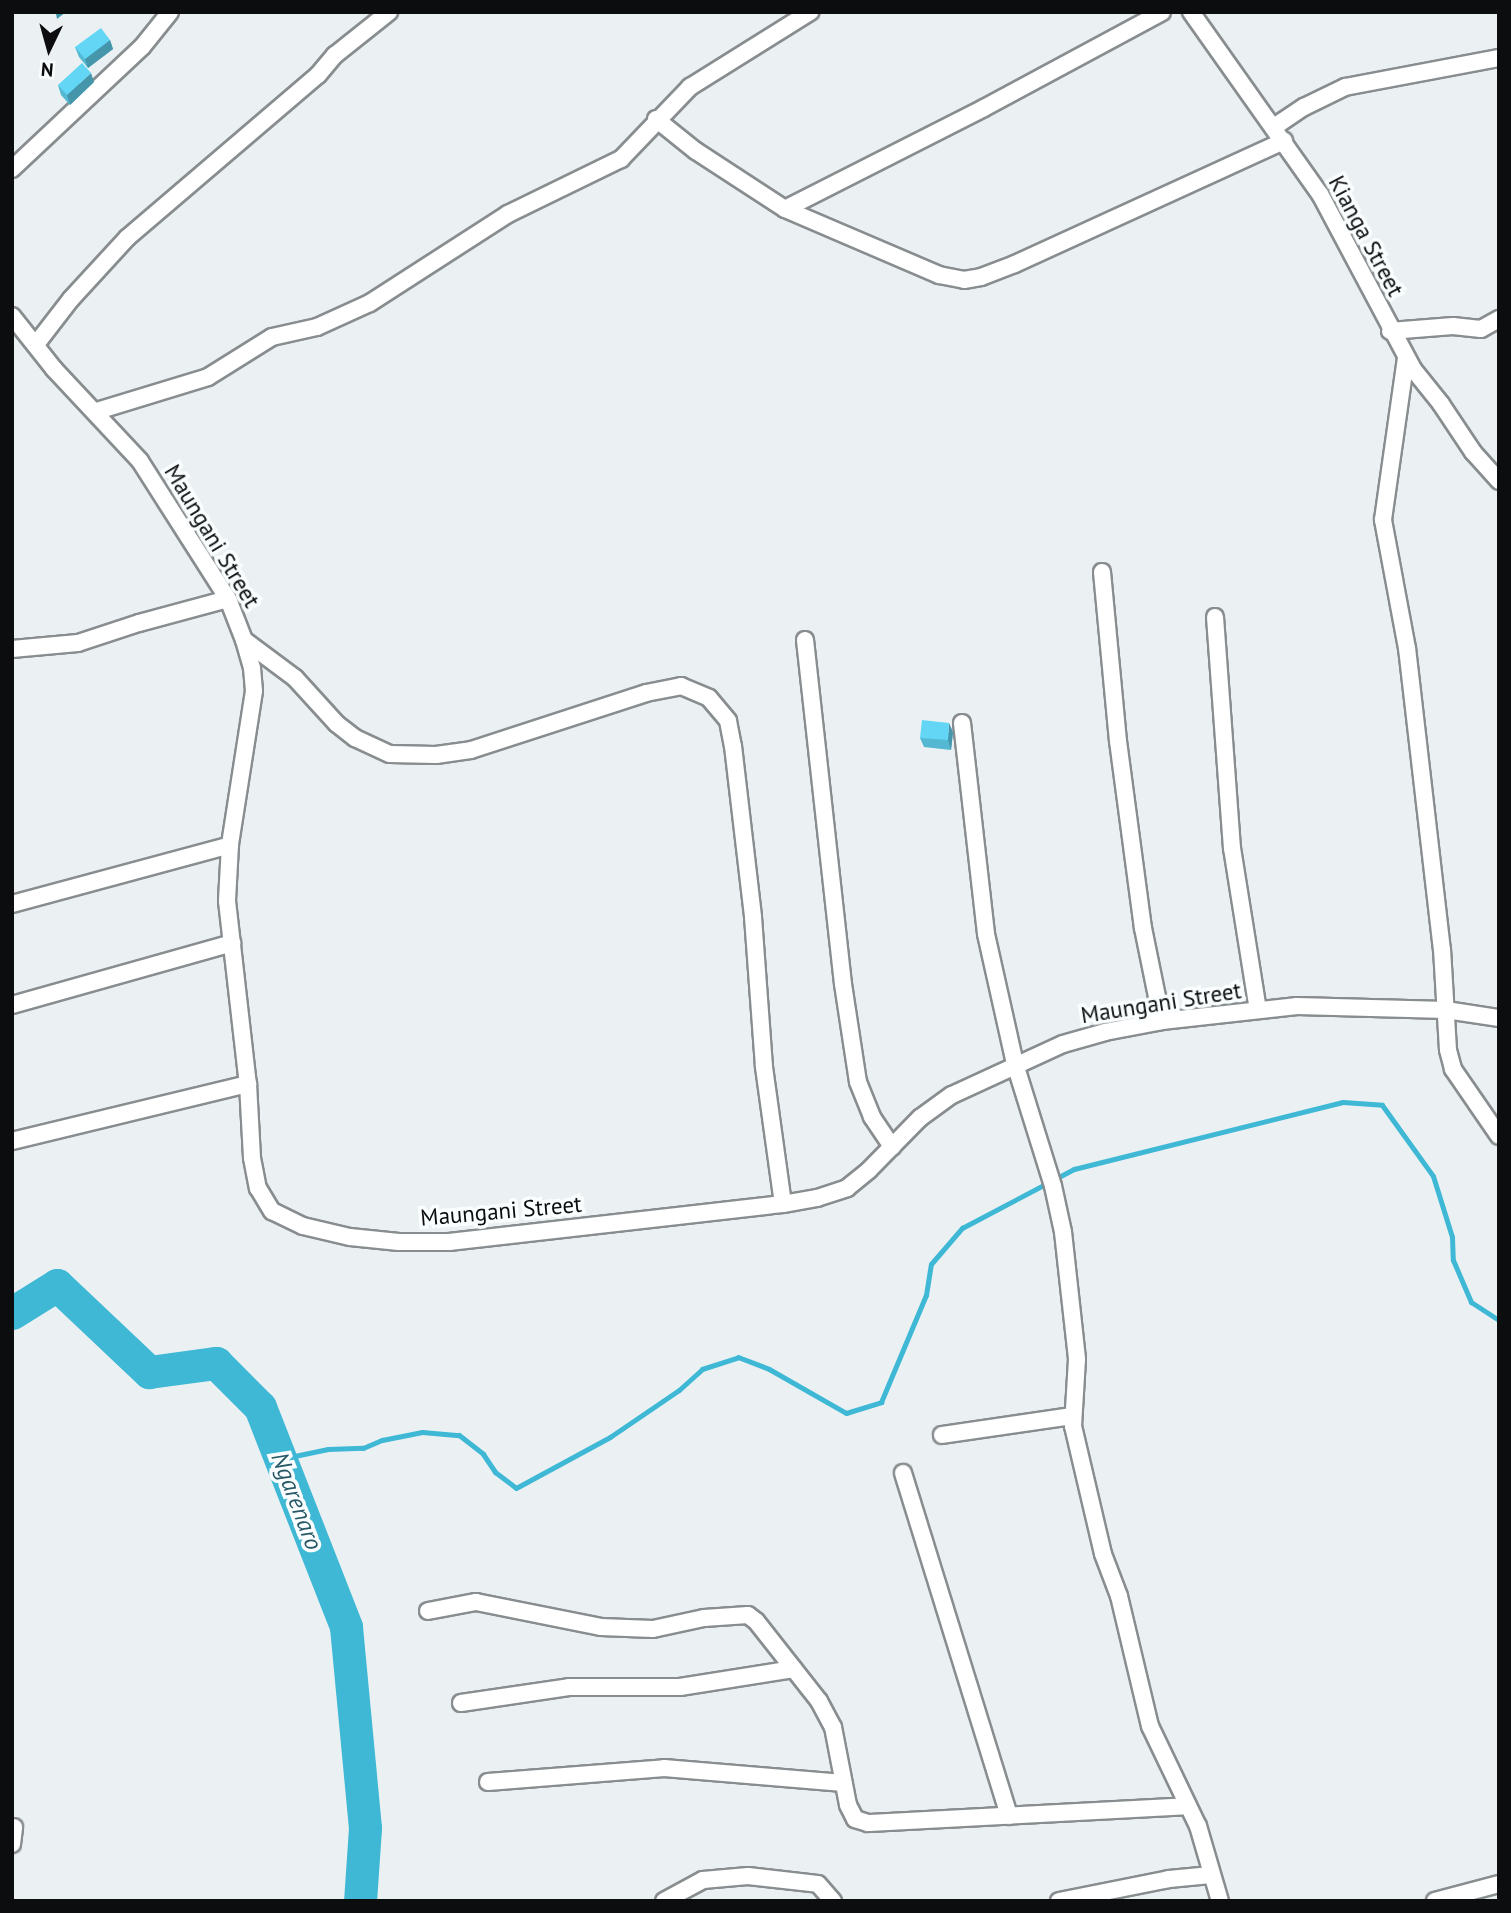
<!DOCTYPE html>
<html>
<head>
<meta charset="utf-8">
<style>
	body { margin:0 }
	#map { position:relative; width:1511px; height:1913px; overflow:hidden; background:#ebf1f3; font-family:"PT Sans",sans-serif }
	div>[style] { position:absolute }
	.stream>* { height:5px; margin:-2.5px; padding:0 2.5px; transform-origin:2.5px; border-radius:2.5px; background:#3fb8d5 }
	.river>* { height:33px; margin:-16.5px; padding:0 16.5px; transform-origin:16.5px; border-radius:16.5px; background:#3fb8d5 }
	.roads { filter:drop-shadow(2px 0 #888d8f) drop-shadow(-2px 0 #888d8f) drop-shadow(0 2px #888d8f) drop-shadow(0 -2px #888d8f) }
	.street>* { height:16px; margin:-8px; padding:0 8px; transform-origin:8px; border-radius:8px; background:#fff }
	.wall>* { inset:0; background:#54b8d2 }
	.shaded-wall>* { inset:0; background:#4596ab }
	.building>* { inset:0; background:#62d6f4 }
	span { translate:-50% -50%; white-space:nowrap; text-align:center; line-height:1.15; -webkit-text-stroke:7px #fafeff; paint-order:stroke }
	.street-label { font-size:23px; color:#0c0d0e }
	.water-label { font-size:24px; color:#275865; font-style:italic }
	.frame { position:absolute; inset:0; border:14px solid #0c0d0e; pointer-events:none }
	.north { position:absolute; left:14px; top:14px; width:70px; height:70px; -webkit-text-stroke:5px #fafeff; paint-order:stroke; rotate:185deg; font-size:19px; font-weight:700; line-height:28px; text-align:center; color:#0c0d0e }
	.north::after { content:''; display:block; margin:auto; width:24px; height:32px; background:#0c0d0e; clip-path:polygon(50% 0,100% 100%,50% 72%,0 100%) }
</style>
</head>
<body>
<div id="map">
	<div class="stream">
		<div style="left:280px;top:1459px;width:49px;rotate:-11.8deg"></div>
		<div style="left:328px;top:1449px;width:35px;rotate:-2deg"></div>
		<div style="left:363px;top:1448px;width:21px;rotate:-23deg"></div>
		<div style="left:382px;top:1440px;width:41px;rotate:-11.3deg"></div>
		<div style="left:422px;top:1432px;width:37px;rotate:5deg"></div>
		<div style="left:459px;top:1435px;width:31px;rotate:38deg"></div>
		<div style="left:483px;top:1454px;width:22px;rotate:56deg"></div>
		<div style="left:495px;top:1472px;width:26px;rotate:37deg"></div>
		<div style="left:516px;top:1488px;width:107px;rotate:-28.5deg"></div>
		<div style="left:610px;top:1437px;width:83px;rotate:-34.3deg"></div>
		<div style="left:679px;top:1390px;width:31px;rotate:-42deg"></div>
		<div style="left:702px;top:1369px;width:38px;rotate:-18deg"></div>
		<div style="left:738px;top:1357px;width:33px;rotate:21deg"></div>
		<div style="left:769px;top:1369px;width:89px;rotate:29.7deg"></div>
		<div style="left:846px;top:1413px;width:37px;rotate:-17deg"></div>
		<div style="left:881px;top:1402px;width:116px;rotate:-67.2deg"></div>
		<div style="left:926px;top:1295px;width:31px;rotate:-81deg"></div>
		<div style="left:931px;top:1264px;width:48px;rotate:-49.3deg"></div>
		<div style="left:962px;top:1228px;width:127px;rotate:-27.8deg"></div>
		<div style="left:1074px;top:1169px;width:277px;rotate:-14deg"></div>
		<div style="left:1343px;top:1102px;width:39px;rotate:4deg"></div>
		<div style="left:1382px;top:1105px;width:87px;rotate:54.3deg"></div>
		<div style="left:1433px;top:1176px;width:64px;rotate:72.7deg"></div>
		<div style="left:1452px;top:1237px;width:23px;rotate:88deg"></div>
		<div style="left:1453px;top:1260px;width:46px;rotate:66.8deg"></div>
		<div style="left:1471px;top:1302px;width:33px;rotate:33deg"></div>
	</div>
	<div class="river">
		<div style="left:12px;top:1313px;width:53px;rotate:-31.9deg"></div>
		<div style="left:57px;top:1285px;width:127px;rotate:43.4deg"></div>
		<div style="left:149px;top:1372px;width:68px;rotate:-7.7deg"></div>
		<div style="left:216px;top:1363px;width:62px;rotate:45deg"></div>
		<div style="left:260px;top:1407px;width:236px;rotate:68.6deg"></div>
		<div style="left:346px;top:1627px;width:202px;rotate:84.6deg"></div>
		<div style="left:365px;top:1828px;width:73px;rotate:93.9deg"></div>
	</div>
	<div class="roads">
		<div class="street">
			<div style="left:1191px;top:12px;width:223px;rotate:54.7deg"></div>
			<div style="left:1320px;top:194px;width:198px;rotate:62deg"></div>
			<div style="left:1413px;top:369px;width:45px;rotate:51.3deg"></div>
			<div style="left:1441px;top:404px;width:58px;rotate:56.3deg"></div>
			<div style="left:1473px;top:452px;width:39px;rotate:48deg"></div>
			<div style="left:656px;top:119px;width:51px;rotate:38.7deg"></div>
			<div style="left:696px;top:151px;width:106px;rotate:33.1deg"></div>
			<div style="left:785px;top:209px;width:168px;rotate:23.2deg"></div>
			<div style="left:939px;top:275px;width:25px;rotate:11deg"></div>
			<div style="left:964px;top:280px;width:17px;rotate:-10deg"></div>
			<div style="left:981px;top:277px;width:36px;rotate:-21deg"></div>
			<div style="left:1015px;top:264px;width:296px;rotate:-24.6deg"></div>
			<div style="left:1274px;top:127px;width:36px;rotate:-34deg"></div>
			<div style="left:1304px;top:107px;width:46px;rotate:-26deg"></div>
			<div style="left:1345px;top:87px;width:157px;rotate:-10.7deg"></div>
			<div style="left:12px;top:169px;width:178px;rotate:-43.2deg"></div>
			<div style="left:142px;top:47px;width:45px;rotate:-51.3deg"></div>
			<div style="left:785px;top:209px;width:223px;rotate:-26.9deg"></div>
			<div style="left:984px;top:108px;width:202px;rotate:-28.3deg"></div>
			<div style="left:12px;top:316px;width:68px;rotate:51.6deg"></div>
			<div style="left:54px;top:369px;width:126px;rotate:46.9deg"></div>
			<div style="left:140px;top:461px;width:164px;rotate:57.5deg"></div>
			<div style="left:228px;top:599px;width:44px;rotate:68.7deg"></div>
			<div style="left:244px;top:640px;width:29px;rotate:74deg"></div>
			<div style="left:252px;top:668px;width:23px;rotate:85deg"></div>
			<div style="left:254px;top:691px;width:156px;rotate:98.9deg"></div>
			<div style="left:230px;top:845px;width:56px;rotate:93.1deg"></div>
			<div style="left:227px;top:901px;width:184px;rotate:83.5deg"></div>
			<div style="left:248px;top:1084px;width:74px;rotate:86.9deg"></div>
			<div style="left:252px;top:1158px;width:31px;rotate:79deg"></div>
			<div style="left:258px;top:1188px;width:27px;rotate:59deg"></div>
			<div style="left:272px;top:1211px;width:34px;rotate:26deg"></div>
			<div style="left:303px;top:1226px;width:48px;rotate:13.2deg"></div>
			<div style="left:350px;top:1237px;width:49px;rotate:5.8deg"></div>
			<div style="left:399px;top:1242px;width:50px"></div>
			<div style="left:449px;top:1242px;width:336px;rotate:-6.5deg"></div>
			<div style="left:783px;top:1204px;width:35px;rotate:-10deg"></div>
			<div style="left:817px;top:1198px;width:32px;rotate:-18deg"></div>
			<div style="left:847px;top:1188px;width:28px;rotate:-39deg"></div>
			<div style="left:869px;top:1170px;width:73px;rotate:-45.6deg"></div>
			<div style="left:920px;top:1118px;width:39px;rotate:-36deg"></div>
			<div style="left:952px;top:1095px;width:122px;rotate:-24.7deg"></div>
			<div style="left:1063px;top:1044px;width:44px;rotate:-15.9deg"></div>
			<div style="left:1105px;top:1032px;width:58px;rotate:-10.9deg"></div>
			<div style="left:1162px;top:1021px;width:136px;rotate:-6.3deg"></div>
			<div style="left:1297px;top:1006px;width:149px;rotate:1.5deg"></div>
			<div style="left:1446px;top:1010px;width:54px;rotate:8.6deg"></div>
			<div style="left:1390px;top:331px;width:63px;rotate:-4.5deg"></div>
			<div style="left:1453px;top:326px;width:28px;rotate:6deg"></div>
			<div style="left:1481px;top:329px;width:21px;rotate:-29deg"></div>
			<div style="left:37px;top:343px;width:56px;rotate:-52.3deg"></div>
			<div style="left:71px;top:299px;width:83px;rotate:-47.4deg"></div>
			<div style="left:127px;top:238px;width:251px;rotate:-40.5deg"></div>
			<div style="left:318px;top:75px;width:26px;rotate:-50deg"></div>
			<div style="left:335px;top:55px;width:69px;rotate:-38.5deg"></div>
			<div style="left:1406px;top:358px;width:164px;rotate:98.1deg"></div>
			<div style="left:1383px;top:520px;width:130px;rotate:79.4deg"></div>
			<div style="left:1407px;top:648px;width:303px;rotate:83.4deg"></div>
			<div style="left:1442px;top:949px;width:101px;rotate:86.6deg"></div>
			<div style="left:1448px;top:1050px;width:20px;rotate:75deg"></div>
			<div style="left:1453px;top:1069px;width:81px;rotate:55.5deg"></div>
			<div style="left:97px;top:411px;width:116px;rotate:-17deg"></div>
			<div style="left:208px;top:377px;width:75px;rotate:-32deg"></div>
			<div style="left:272px;top:337px;width:46px;rotate:-12.5deg"></div>
			<div style="left:317px;top:327px;width:58px;rotate:-24.4deg"></div>
			<div style="left:370px;top:303px;width:164px;rotate:-32.8deg"></div>
			<div style="left:508px;top:214px;width:126px;rotate:-26deg"></div>
			<div style="left:621px;top:159px;width:100px;rotate:-46.2deg"></div>
			<div style="left:690px;top:87px;width:142px;rotate:-32deg"></div>
			<div style="left:1102px;top:572px;width:170px;rotate:84.6deg"></div>
			<div style="left:1118px;top:741px;width:189px;rotate:82.4deg"></div>
			<div style="left:1143px;top:928px;width:95px;rotate:78.5deg"></div>
			<div style="left:1215px;top:617px;width:232px;rotate:85.8deg"></div>
			<div style="left:1232px;top:848px;width:164px;rotate:80.9deg"></div>
			<div style="left:244px;top:640px;width:64px;rotate:36.7deg"></div>
			<div style="left:295px;top:678px;width:62px;rotate:47.6deg"></div>
			<div style="left:337px;top:724px;width:23px;rotate:38deg"></div>
			<div style="left:355px;top:738px;width:38px;rotate:25deg"></div>
			<div style="left:390px;top:754px;width:46px;rotate:1.2deg"></div>
			<div style="left:436px;top:755px;width:35px;rotate:-8deg"></div>
			<div style="left:471px;top:750px;width:184px;rotate:-18deg"></div>
			<div style="left:646px;top:693px;width:36px;rotate:-11deg"></div>
			<div style="left:681px;top:686px;width:30px;rotate:23deg"></div>
			<div style="left:709px;top:698px;width:30px;rotate:50deg"></div>
			<div style="left:728px;top:721px;width:25px;rotate:79deg"></div>
			<div style="left:733px;top:746px;width:172px;rotate:83.3deg"></div>
			<div style="left:753px;top:917px;width:150px;rotate:85.8deg"></div>
			<div style="left:764px;top:1067px;width:138px;rotate:82.1deg"></div>
			<div style="left:805px;top:640px;width:346px;rotate:83.7deg"></div>
			<div style="left:843px;top:984px;width:99px;rotate:81.3deg"></div>
			<div style="left:858px;top:1082px;width:38px;rotate:68deg"></div>
			<div style="left:872px;top:1117px;width:36px;rotate:56deg"></div>
			<div style="left:12px;top:649px;width:66px;rotate:-5.2deg"></div>
			<div style="left:78px;top:643px;width:64px;rotate:-18.2deg"></div>
			<div style="left:139px;top:623px;width:92px;rotate:-15.1deg"></div>
			<div style="left:962px;top:723px;width:212px;rotate:83.5deg"></div>
			<div style="left:986px;top:934px;width:133px;rotate:77.4deg"></div>
			<div style="left:1015px;top:1064px;width:128px;rotate:72.7deg"></div>
			<div style="left:1053px;top:1186px;width:47px;rotate:77.7deg"></div>
			<div style="left:1063px;top:1232px;width:128px;rotate:83.7deg"></div>
			<div style="left:1077px;top:1359px;width:67px;rotate:93.4deg"></div>
			<div style="left:1073px;top:1426px;width:131px;rotate:76.8deg"></div>
			<div style="left:1103px;top:1554px;width:45px;rotate:69.1deg"></div>
			<div style="left:1119px;top:1596px;width:134px;rotate:76.6deg"></div>
			<div style="left:1150px;top:1726px;width:111px;rotate:64.4deg"></div>
			<div style="left:1198px;top:1826px;width:78px;rotate:73.7deg"></div>
			<div style="left:12px;top:904px;width:226px;rotate:-15.1deg"></div>
			<div style="left:12px;top:1005px;width:229px;rotate:-15.7deg"></div>
			<div style="left:12px;top:1141px;width:243px;rotate:-13.6deg"></div>
			<div style="left:942px;top:1435px;width:132px;rotate:-8.3deg"></div>
			<div style="left:903px;top:1473px;width:359px;rotate:72.8deg"></div>
			<div style="left:428px;top:1611px;width:49px;rotate:-10.6deg"></div>
			<div style="left:476px;top:1602px;width:127px;rotate:11.3deg"></div>
			<div style="left:601px;top:1627px;width:52px;rotate:2.2deg"></div>
			<div style="left:653px;top:1629px;width:52px;rotate:-12.2deg"></div>
			<div style="left:704px;top:1618px;width:44px;rotate:-3.9deg"></div>
			<div style="left:748px;top:1615px;width:10px;rotate:37deg"></div>
			<div style="left:756px;top:1621px;width:102px;rotate:51.8deg"></div>
			<div style="left:819px;top:1701px;width:30px;rotate:62deg"></div>
			<div style="left:833px;top:1727px;width:79px;rotate:79.1deg"></div>
			<div style="left:848px;top:1805px;width:16px;rotate:63deg"></div>
			<div style="left:855px;top:1819px;width:14px;rotate:17deg"></div>
			<div style="left:868px;top:1823px;width:320px;rotate:-3deg"></div>
			<div style="left:461px;top:1703px;width:109px;rotate:-8.4deg"></div>
			<div style="left:569px;top:1687px;width:111px"></div>
			<div style="left:680px;top:1687px;width:115px;rotate:-9deg"></div>
			<div style="left:488px;top:1782px;width:177px;rotate:-4.5deg"></div>
			<div style="left:664px;top:1768px;width:180px;rotate:4.8deg"></div>
			<div style="left:12px;top:1844px;width:17px;rotate:-83deg"></div>
			<div style="left:664px;top:1901px;width:44px;rotate:-28.3deg"></div>
			<div style="left:703px;top:1880px;width:45px;rotate:-5.1deg"></div>
			<div style="left:748px;top:1876px;width:70px;rotate:6.5deg"></div>
			<div style="left:818px;top:1884px;width:23px;rotate:49deg"></div>
			<div style="left:1059px;top:1901px;width:112px;rotate:-11.3deg"></div>
			<div style="left:1169px;top:1879px;width:42px;rotate:-5.4deg"></div>
			<div style="left:1435px;top:1901px;width:66px;rotate:-14.9deg"></div>
		</div>
	</div>
	<div class="wall">
		<div style="clip-path:polygon(110px 40px,113px 49px,88px 68px,79px 57px,75px 47px)"></div>
		<div style="clip-path:polygon(94px 82px,70px 105px,61px 95px,58px 85px)"></div>
		<div style="clip-path:polygon(953px 732px,951px 750px,924px 747px,920px 738px)"></div>
	</div>
	<div class="shaded-wall">
		<div style="clip-path:polygon(58px 12px,66px 12px,57px 19px,56px 14px)"></div>
		<div style="clip-path:polygon(110px 40px,113px 49px,88px 68px,85px 59px)"></div>
		<div style="clip-path:polygon(91px 73px,94px 82px,70px 105px,67px 95px)"></div>
		<div style="clip-path:polygon(949px 723px,953px 732px,951px 750px,948px 740px)"></div>
	</div>
	<div class="building">
		<div style="clip-path:polygon(101px 28px,110px 40px,85px 59px,75px 47px)"></div>
		<div style="clip-path:polygon(82px 63px,91px 73px,67px 95px,58px 85px)"></div>
		<div style="clip-path:polygon(922px 720px,949px 723px,948px 740px,920px 738px)"></div>
	</div>
	<div class="street-label">
		<span style="left:1366px;top:236px;rotate:62deg">Kianga Street</span>
		<span style="left:212px;top:536px;rotate:59deg">Maungani Street</span>
		<span style="left:1161px;top:1003px;rotate:-9deg">Maungani Street</span>
		<span style="left:501px;top:1211px;rotate:-5deg">Maungani Street</span>
	</div>
	<div class="water-label">
		<span style="left:297px;top:1501px;rotate:69deg">Ngarenaro</span>
	</div>
	<div class="frame"></div>
	<div class="north">N</div>
</div>
</body>
</html>
